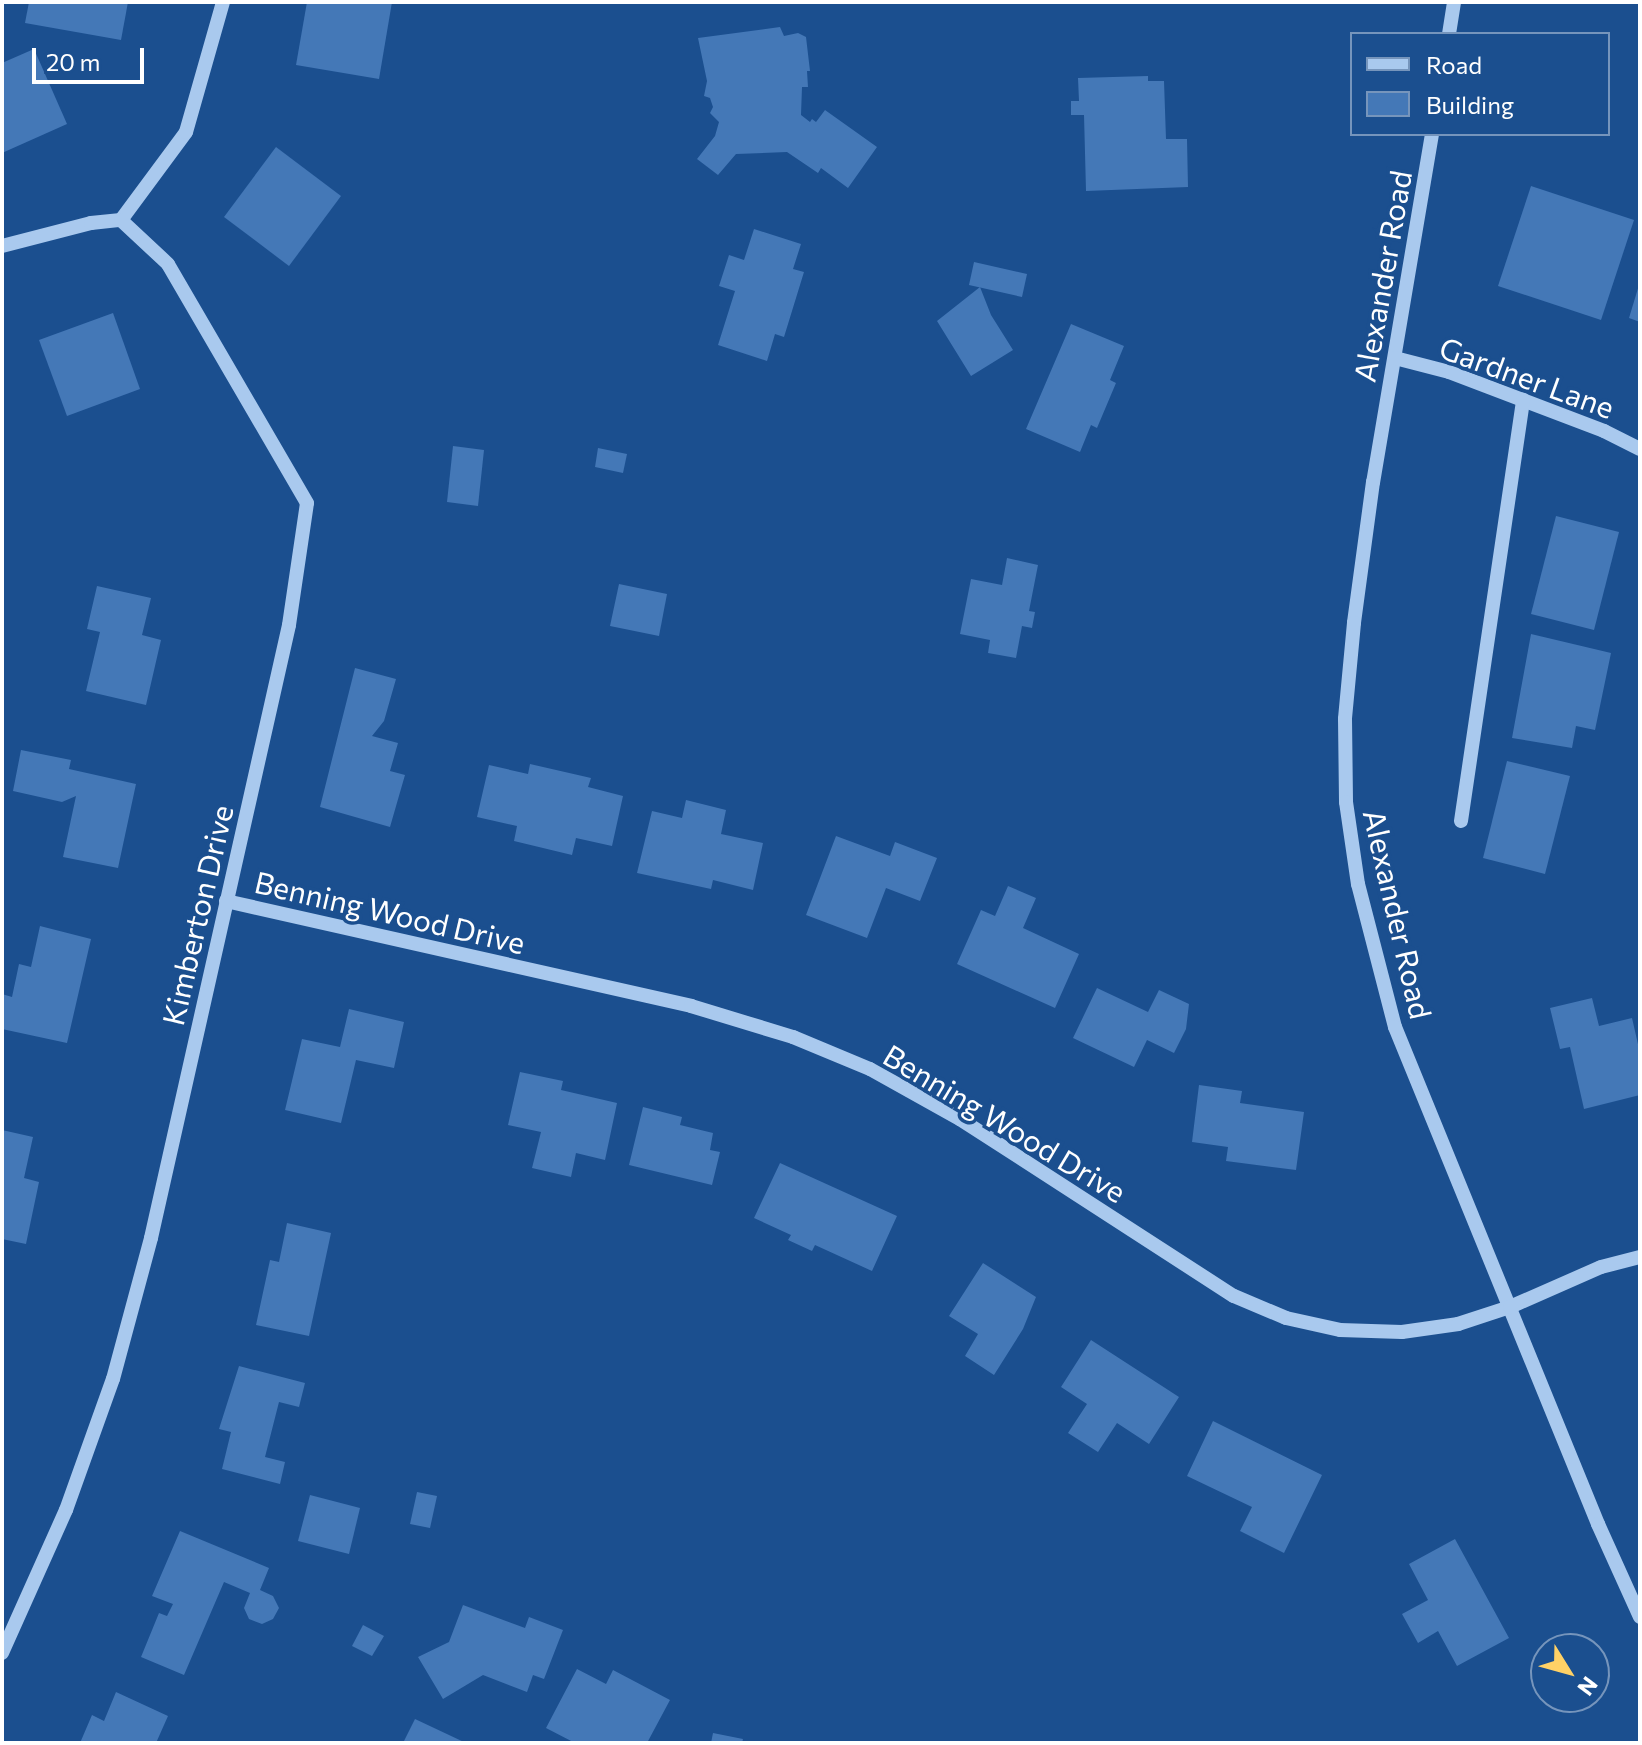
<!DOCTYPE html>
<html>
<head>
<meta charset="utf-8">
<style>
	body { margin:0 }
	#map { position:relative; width:1642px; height:1745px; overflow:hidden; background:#1b4f8f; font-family:Commissioner,sans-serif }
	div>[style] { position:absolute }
	.building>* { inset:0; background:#4478b7 }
	.minor>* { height:14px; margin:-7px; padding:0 7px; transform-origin:7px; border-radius:7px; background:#a9c9ee }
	span { translate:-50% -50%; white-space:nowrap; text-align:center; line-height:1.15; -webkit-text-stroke:7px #1b4f8f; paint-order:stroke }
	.street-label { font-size:30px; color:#fff }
	.frame { position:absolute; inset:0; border:4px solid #fff; pointer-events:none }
	.legend { position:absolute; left:1350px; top:32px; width:260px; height:104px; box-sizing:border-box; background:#1b4f8f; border:2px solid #7695bc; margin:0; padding:10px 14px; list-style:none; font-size:24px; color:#fff }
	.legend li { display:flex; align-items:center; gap:16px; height:40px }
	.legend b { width:40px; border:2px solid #7695bc }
	.north { position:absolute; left:1530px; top:1633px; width:80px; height:80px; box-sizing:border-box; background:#1b4f8f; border:2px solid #7695bc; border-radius:50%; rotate:127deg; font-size:22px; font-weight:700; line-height:32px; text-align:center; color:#fff }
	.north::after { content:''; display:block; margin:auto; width:28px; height:36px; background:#ffd166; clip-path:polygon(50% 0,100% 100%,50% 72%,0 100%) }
	.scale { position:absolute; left:32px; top:48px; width:112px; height:36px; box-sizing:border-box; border:4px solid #fff; border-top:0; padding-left:10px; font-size:24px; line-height:28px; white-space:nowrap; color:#fff; -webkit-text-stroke:6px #1b4f8f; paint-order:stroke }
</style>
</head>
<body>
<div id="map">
	<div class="building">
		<div style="clip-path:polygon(29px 2px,128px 2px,121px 40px,25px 23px)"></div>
		<div style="clip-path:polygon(307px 2px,392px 2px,379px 79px,296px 65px)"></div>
		<div style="clip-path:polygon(780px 27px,784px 36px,798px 33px,806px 37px,810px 71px,807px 71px,808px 87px,802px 87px,801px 115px,810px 122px,812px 119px,816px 122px,825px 110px,877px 147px,848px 188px,821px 168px,818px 173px,787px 152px,736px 154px,718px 175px,697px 159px,715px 136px,719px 122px,710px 113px,713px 107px,710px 98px,704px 96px,707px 81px,698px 38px)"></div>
		<div style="clip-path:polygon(34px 49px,67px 124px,2px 153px,2px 63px)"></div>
		<div style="clip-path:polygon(1148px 76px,1148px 81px,1164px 81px,1166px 139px,1187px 139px,1188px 187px,1086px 191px,1084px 115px,1071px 115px,1071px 101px,1079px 101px,1078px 78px)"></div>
		<div style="clip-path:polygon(276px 147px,341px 196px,289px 266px,224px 217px)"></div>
		<div style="clip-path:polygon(1531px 186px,1634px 220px,1601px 320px,1498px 286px)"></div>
		<div style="clip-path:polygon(754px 229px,801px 244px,793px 269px,804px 272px,784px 337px,775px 334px,767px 361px,718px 345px,735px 291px,719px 286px,729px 255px,744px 260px)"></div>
		<div style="clip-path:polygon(974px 262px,1027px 274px,1022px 297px,969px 285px)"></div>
		<div style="clip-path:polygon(1639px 285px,1640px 285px,1640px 322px,1629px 318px)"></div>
		<div style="clip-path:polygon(980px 287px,991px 315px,1013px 350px,971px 376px,937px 321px)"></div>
		<div style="clip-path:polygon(113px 313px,140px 389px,67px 416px,39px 340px)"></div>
		<div style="clip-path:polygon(1071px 324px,1124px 346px,1110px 380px,1116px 383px,1097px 428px,1091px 425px,1080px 452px,1026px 429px)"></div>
		<div style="clip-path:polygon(453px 446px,484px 450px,478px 506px,447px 502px)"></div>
		<div style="clip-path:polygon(598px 448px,627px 454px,623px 473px,595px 467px)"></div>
		<div style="clip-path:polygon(1556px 516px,1619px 532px,1594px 630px,1531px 614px)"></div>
		<div style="clip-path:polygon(1007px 558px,1038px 565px,1029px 611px,1035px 612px,1032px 628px,1022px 626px,1016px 658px,988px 653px,990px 640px,960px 634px,971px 579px,1002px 585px)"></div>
		<div style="clip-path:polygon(619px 584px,667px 594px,659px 636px,610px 626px)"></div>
		<div style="clip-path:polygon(97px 586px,151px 598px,142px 635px,161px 640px,146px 705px,86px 691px,100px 632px,87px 629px)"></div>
		<div style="clip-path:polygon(1531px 634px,1611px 653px,1595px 730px,1576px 726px,1572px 748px,1512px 738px)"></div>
		<div style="clip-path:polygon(355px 668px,396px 679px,384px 721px,372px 736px,398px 743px,390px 771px,405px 775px,390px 827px,320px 807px)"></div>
		<div style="clip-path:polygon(21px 750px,71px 760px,69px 769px,136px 784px,118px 868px,63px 857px,76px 796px,62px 802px,13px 791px)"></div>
		<div style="clip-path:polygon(1507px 761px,1570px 776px,1545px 874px,1483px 858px)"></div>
		<div style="clip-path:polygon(530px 764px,591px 778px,588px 787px,623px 796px,612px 846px,576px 838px,572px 855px,514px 841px,517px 826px,477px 817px,489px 765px,528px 774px)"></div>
		<div style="clip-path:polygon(686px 800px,726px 810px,721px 834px,763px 843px,753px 890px,713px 880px,711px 889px,637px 873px,652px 811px,682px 818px)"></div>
		<div style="clip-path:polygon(836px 836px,890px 856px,895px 842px,937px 858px,920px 901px,886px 888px,867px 938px,806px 915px)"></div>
		<div style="clip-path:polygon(1008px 886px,1036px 898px,1023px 928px,1079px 954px,1055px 1008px,957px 964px,981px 910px,995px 916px)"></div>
		<div style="clip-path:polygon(40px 926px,91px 939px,67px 1043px,2px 1029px,2px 994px,12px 997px,19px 964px,31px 967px)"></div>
		<div style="clip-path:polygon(1097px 988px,1148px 1012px,1159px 990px,1189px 1004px,1186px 1029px,1174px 1053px,1147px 1040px,1134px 1067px,1073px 1038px)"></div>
		<div style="clip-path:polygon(1592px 998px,1599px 1026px,1632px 1018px,1640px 1053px,1640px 1095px,1584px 1109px,1570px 1047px,1560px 1049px,1550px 1008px)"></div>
		<div style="clip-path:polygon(349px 1009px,404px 1022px,394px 1068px,356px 1060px,341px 1123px,285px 1110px,302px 1039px,340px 1047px)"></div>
		<div style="clip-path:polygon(520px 1072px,563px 1081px,561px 1090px,617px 1103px,605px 1160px,576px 1153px,571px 1177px,532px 1168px,541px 1132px,508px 1125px)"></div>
		<div style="clip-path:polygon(1199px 1085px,1242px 1091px,1240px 1103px,1304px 1112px,1296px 1170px,1226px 1161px,1228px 1147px,1192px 1142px)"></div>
		<div style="clip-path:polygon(643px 1107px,682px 1117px,680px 1125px,713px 1133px,710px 1150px,720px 1152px,712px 1185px,629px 1165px)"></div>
		<div style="clip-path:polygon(2px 1130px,33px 1137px,24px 1178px,39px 1182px,26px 1244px,2px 1239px)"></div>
		<div style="clip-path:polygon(780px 1163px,897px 1216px,872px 1271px,815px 1245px,812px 1251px,788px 1240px,791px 1235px,754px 1218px)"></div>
		<div style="clip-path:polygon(287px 1223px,331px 1233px,309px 1336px,256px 1325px,270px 1260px,279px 1262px)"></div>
		<div style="clip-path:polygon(983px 1263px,1036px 1297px,1023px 1329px,994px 1375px,965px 1356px,978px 1334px,949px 1316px)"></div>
		<div style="clip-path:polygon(1091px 1340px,1179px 1397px,1149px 1444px,1117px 1423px,1098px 1452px,1068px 1433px,1087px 1404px,1061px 1387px)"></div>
		<div style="clip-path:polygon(239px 1366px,305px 1383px,299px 1407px,279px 1402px,265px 1457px,285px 1462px,280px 1484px,222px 1469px,231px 1432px,219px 1429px)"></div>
		<div style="clip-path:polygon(1213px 1421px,1322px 1475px,1284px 1553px,1240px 1531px,1252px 1507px,1187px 1476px)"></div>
		<div style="clip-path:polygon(417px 1492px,437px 1496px,430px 1528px,410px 1524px)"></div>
		<div style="clip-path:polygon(310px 1495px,360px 1508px,349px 1554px,298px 1541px)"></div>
		<div style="clip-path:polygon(180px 1531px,269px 1568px,260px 1590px,273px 1596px,279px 1608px,273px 1619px,262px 1624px,249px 1619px,244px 1608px,250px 1593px,224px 1582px,184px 1675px,141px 1657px,159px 1613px,167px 1616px,173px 1604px,152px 1596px)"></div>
		<div style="clip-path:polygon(1455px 1539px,1509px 1638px,1457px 1666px,1438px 1631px,1418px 1643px,1402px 1614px,1428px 1600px,1409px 1564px)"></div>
		<div style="clip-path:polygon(463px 1605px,525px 1628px,529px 1617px,563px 1630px,544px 1679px,533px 1675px,527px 1692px,483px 1675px,443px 1699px,418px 1657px,449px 1642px)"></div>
		<div style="clip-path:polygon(363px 1625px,384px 1636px,372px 1656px,352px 1646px)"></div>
		<div style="clip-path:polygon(577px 1669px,606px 1684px,613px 1670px,670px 1700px,647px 1743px,575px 1743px,546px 1728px)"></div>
		<div style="clip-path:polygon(116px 1692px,168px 1716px,156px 1743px,80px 1743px,92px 1715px,104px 1721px)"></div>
		<div style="clip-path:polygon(415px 1719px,466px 1743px,403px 1743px)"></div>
		<div style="clip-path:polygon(713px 1733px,743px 1739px,742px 1743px,711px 1743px)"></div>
	</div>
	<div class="minor">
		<div style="left:1449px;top:34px;width:32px;rotate:-81deg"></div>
		<div style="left:1432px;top:134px;width:353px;rotate:99.6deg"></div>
		<div style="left:1373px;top:482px;width:142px;rotate:97.7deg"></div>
		<div style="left:1354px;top:623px;width:96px;rotate:95.4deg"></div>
		<div style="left:1345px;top:719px;width:83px;rotate:89.3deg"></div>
		<div style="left:1346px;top:802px;width:83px;rotate:81.7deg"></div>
		<div style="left:1358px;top:884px;width:148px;rotate:75.5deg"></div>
		<div style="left:1395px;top:1027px;width:537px;rotate:67.78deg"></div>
		<div style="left:1598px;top:1524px;width:102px;rotate:65.7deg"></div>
		<div style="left:2px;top:246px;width:92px;rotate:-14.5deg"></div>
		<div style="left:91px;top:223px;width:30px;rotate:-6deg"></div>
		<div style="left:121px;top:220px;width:109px;rotate:-53.5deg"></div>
		<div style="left:186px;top:132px;width:135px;rotate:-74.1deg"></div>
		<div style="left:1395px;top:358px;width:56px;rotate:14.5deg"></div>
		<div style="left:1449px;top:372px;width:166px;rotate:20.8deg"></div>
		<div style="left:1604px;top:431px;width:40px;rotate:26.6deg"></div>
		<div style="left:1461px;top:821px;width:426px;rotate:-81.6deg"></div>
		<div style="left:226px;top:901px;width:477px;rotate:12.7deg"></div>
		<div style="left:691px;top:1006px;width:107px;rotate:16.9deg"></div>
		<div style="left:793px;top:1037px;width:83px;rotate:22.6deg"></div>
		<div style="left:870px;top:1069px;width:103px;rotate:29.1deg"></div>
		<div style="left:960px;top:1119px;width:326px;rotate:32.9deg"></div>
		<div style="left:1234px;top:1296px;width:56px;rotate:22.9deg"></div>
		<div style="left:1286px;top:1318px;width:55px;rotate:12.5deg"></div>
		<div style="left:1340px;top:1330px;width:62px;rotate:1.8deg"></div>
		<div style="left:1402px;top:1332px;width:57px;rotate:-8.1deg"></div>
		<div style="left:1458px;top:1324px;width:55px;rotate:-18.1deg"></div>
		<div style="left:1510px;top:1307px;width:99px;rotate:-23.7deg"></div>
		<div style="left:1601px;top:1267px;width:40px;rotate:-14.4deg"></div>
		<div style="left:2px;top:1653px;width:157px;rotate:-65.9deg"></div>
		<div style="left:66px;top:1510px;width:139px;rotate:-70.3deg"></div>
		<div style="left:113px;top:1379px;width:146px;rotate:-74.9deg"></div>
		<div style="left:151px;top:1238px;width:628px;rotate:-77.31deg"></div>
		<div style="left:289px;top:625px;width:123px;rotate:-81.6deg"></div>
		<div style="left:307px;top:503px;width:276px;rotate:-120.2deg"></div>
		<div style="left:168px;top:264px;width:64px;rotate:-136.9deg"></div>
	</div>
	<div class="street-label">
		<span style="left:1382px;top:276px;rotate:-80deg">Alexander Road</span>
		<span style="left:1527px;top:377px;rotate:20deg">Gardner Lane</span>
		<span style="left:390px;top:912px;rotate:13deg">Benning Wood Drive</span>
		<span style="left:1398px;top:914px;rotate:77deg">Alexander Road</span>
		<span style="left:197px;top:915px;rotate:-77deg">Kimberton Drive</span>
		<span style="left:1005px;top:1123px;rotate:31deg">Benning Wood Drive</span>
	</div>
	<div class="frame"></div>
	<ul class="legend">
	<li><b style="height:10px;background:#a9c9ee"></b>Road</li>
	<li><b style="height:22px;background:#4478b7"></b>Building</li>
	</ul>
	<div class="north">N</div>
	<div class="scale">20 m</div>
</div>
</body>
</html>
